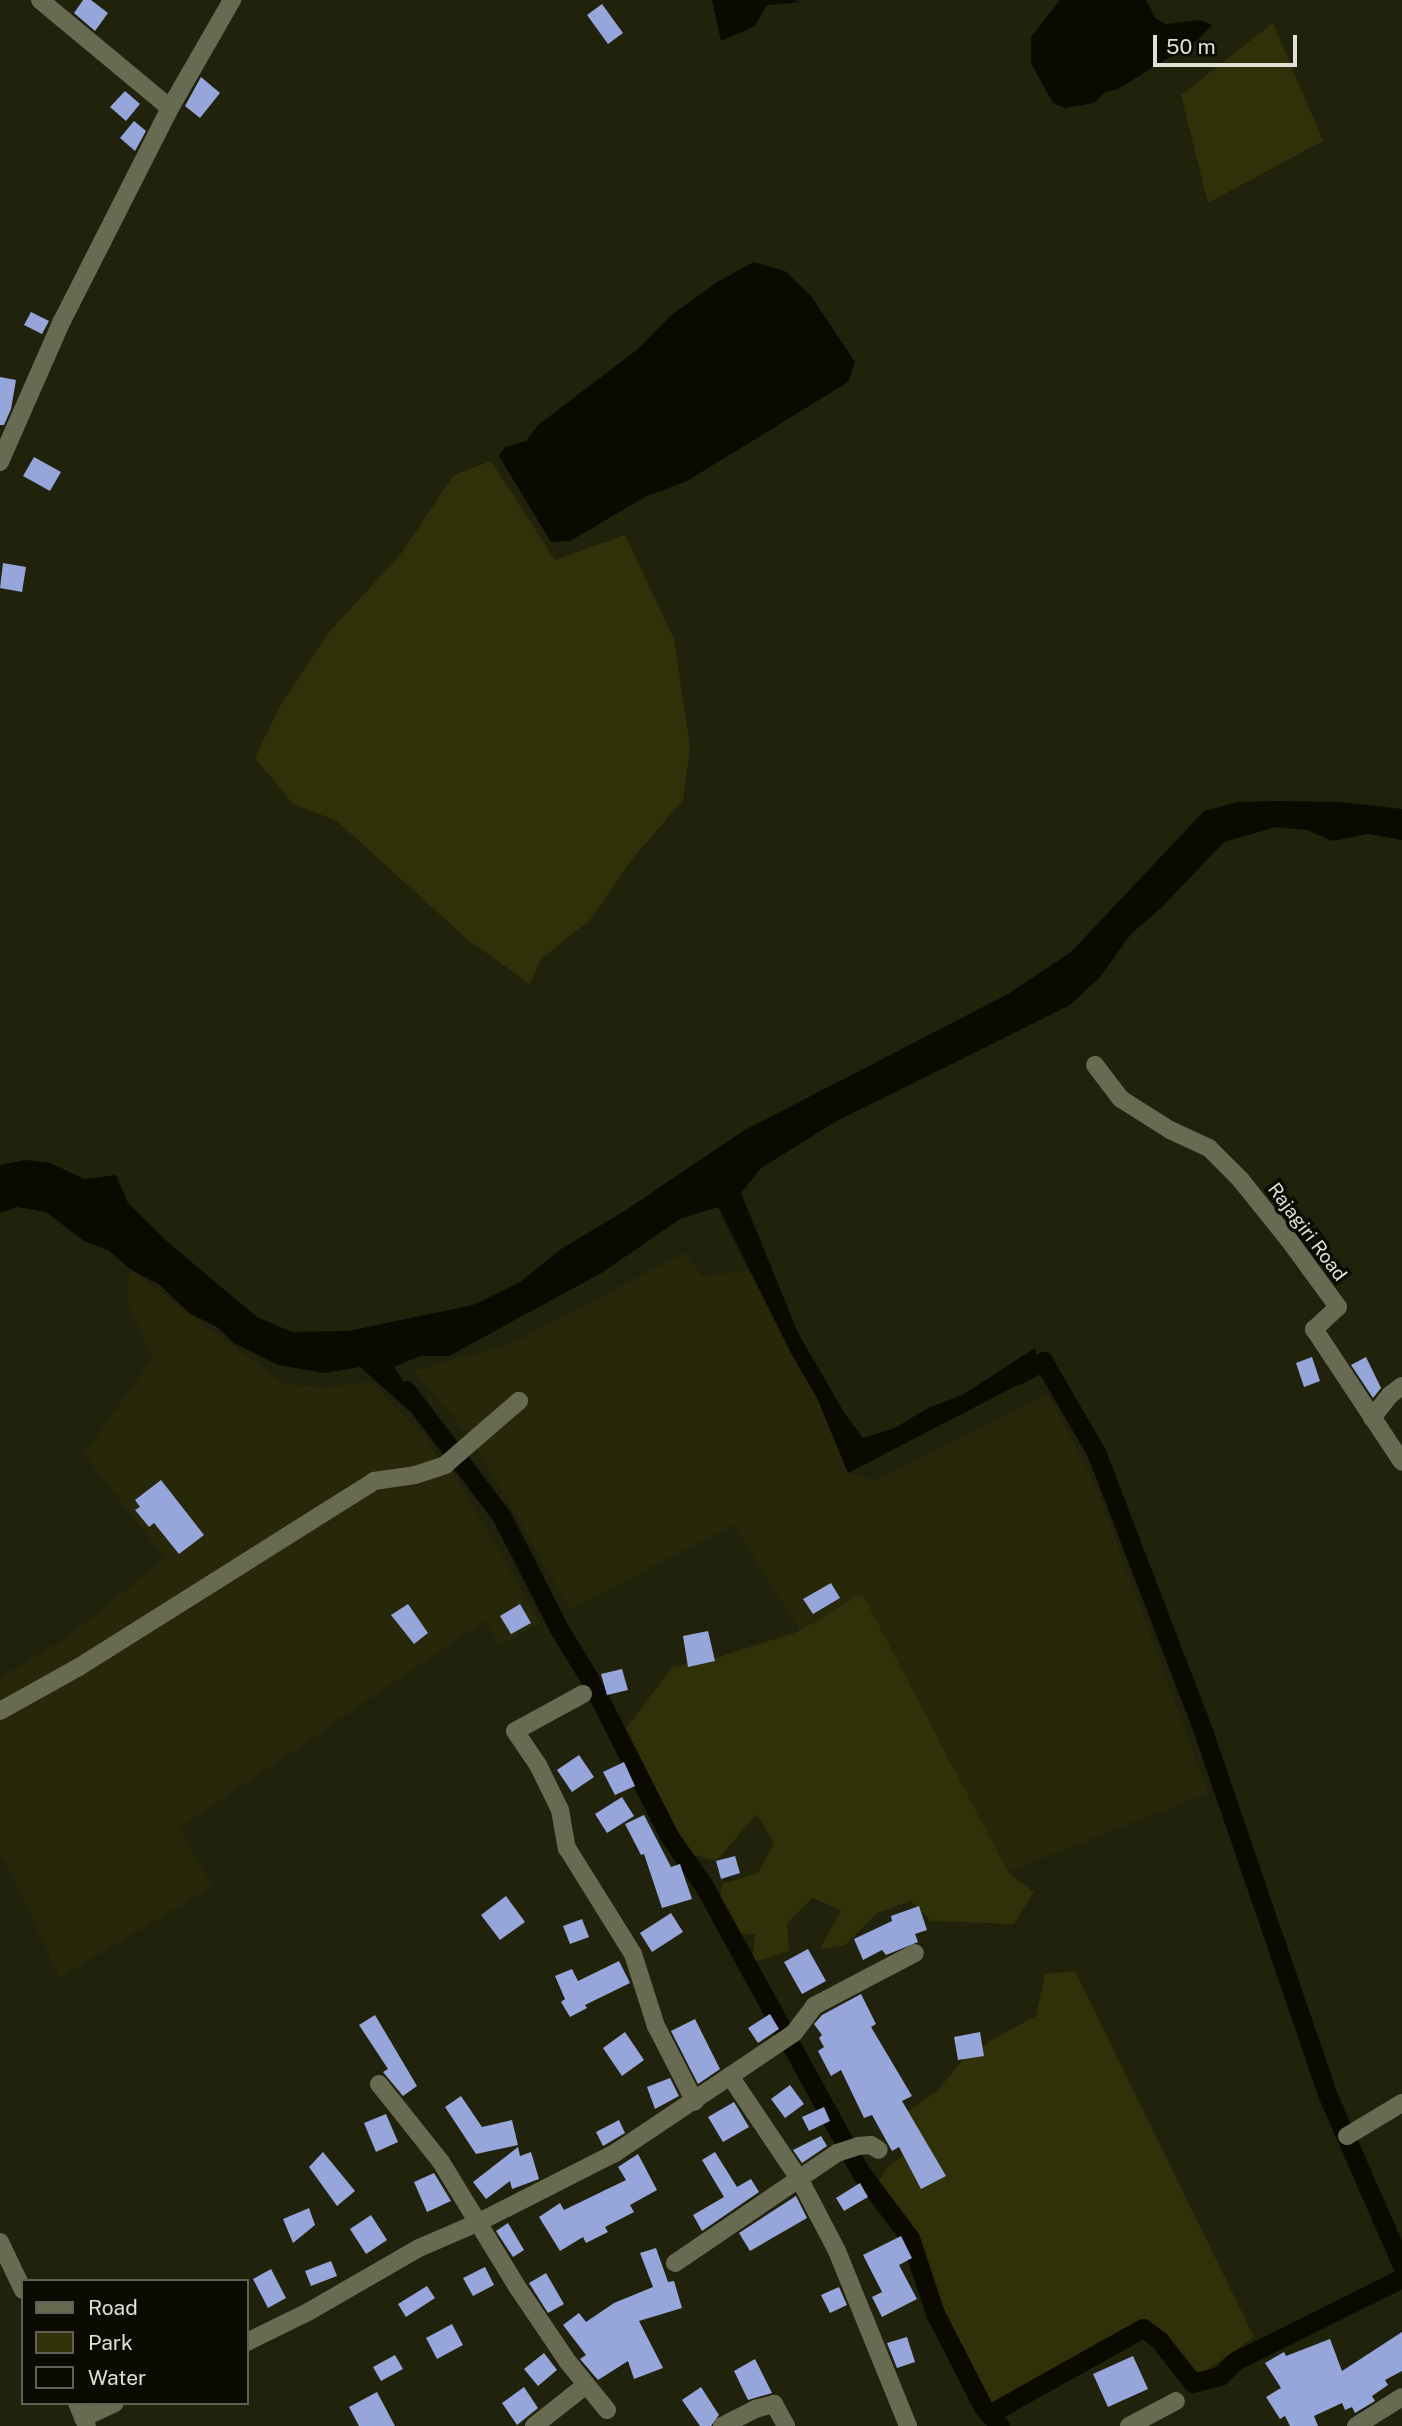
<!DOCTYPE html>
<html>
<head>
<meta charset="utf-8">
<style>
	body { margin:0 }
	#map { position:relative; width:1402px; height:2426px; overflow:hidden; background:#21220c; font-family:"Public Sans",sans-serif }
	div>[style] { position:absolute }
	.built>* { inset:0; background:#27280a }
	.green>* { inset:0; background:#303108 }
	.water>* { inset:0; background:#0a0a00 }
	.canal>* { height:19px; margin:-9.5px; padding:0 9.5px; transform-origin:9.5px; border-radius:9.5px; background:#0a0a00 }
	.building>* { inset:0; background:#96a6db }
	.street>* { height:18px; margin:-9px; padding:0 9px; transform-origin:9px; border-radius:9px; background:#686a51 }
	.secondary>* { height:18px; margin:-9px; padding:0 9px; transform-origin:9px; border-radius:9px; background:#686a51 }
	span { translate:-50% -50%; white-space:nowrap; text-align:center; line-height:1.15; -webkit-text-stroke:7px #0b0b04; paint-order:stroke }
	.street-label { font-size:19px; color:#dfe0d2 }
	.legend { position:absolute; left:21px; top:2279px; width:228px; height:126px; box-sizing:border-box; background:#0b0b04; border:2px solid #606056; margin:0; padding:9px 12px; list-style:none; font-size:21px; color:#dfe0d2 }
	.legend li { display:flex; align-items:center; gap:14px; height:35px }
	.legend b { width:35px; border:2px solid #606056 }
	.scale { position:absolute; left:1153px; top:35px; width:144px; height:32px; box-sizing:border-box; border:4px solid #dfe0d2; border-top:0; padding-left:9px; font-size:21px; line-height:24px; white-space:nowrap; color:#dfe0d2; -webkit-text-stroke:5px #0b0b04; paint-order:stroke }
</style>
</head>
<body>
<div id="map">
	<div class="built">
		<div style="clip-path:polygon(684px 1253px,702px 1276px,750px 1270px,792px 1355px,817px 1398px,848px 1473px,874px 1480px,1048px 1394px,1095px 1484px,1208px 1793px,1008px 1872px,862px 1593px,800px 1631px,734px 1525px,570px 1609px,471px 1438px,414px 1371px,513px 1343px)"></div>
		<div style="clip-path:polygon(130px 1269px,284px 1384px,325px 1387px,371px 1382px,427px 1439px,440px 1462px,453px 1473px,541px 1623px,499px 1645px,486px 1620px,179px 1828px,212px 1887px,60px 1977px,11px 1872px,0 1856px,0 1678px,69px 1636px,165px 1558px,84px 1454px,153px 1358px,127px 1303px)"></div>
	</div>
	<div class="green">
		<div style="clip-path:polygon(1273px 23px,1323px 141px,1208px 203px,1181px 95px)"></div>
		<div style="clip-path:polygon(491px 461px,555px 560px,625px 535px,674px 639px,690px 747px,683px 800px,633px 858px,590px 920px,541px 959px,530px 984px,468px 940px,337px 821px,293px 804px,255px 758px,279px 708px,329px 632px,400px 555px,454px 475px)"></div>
		<div style="clip-path:polygon(862px 1593px,1008px 1872px,1034px 1892px,1014px 1924px,931px 1921px,911px 1901px,877px 1913px,845px 1945px,820px 1949px,841px 1910px,812px 1898px,787px 1923px,789px 1951px,752px 1963px,755px 1934px,734px 1934px,718px 1911px,722px 1884px,758px 1873px,774px 1843px,757px 1814px,716px 1861px,688px 1853px,631px 1751px,624px 1731px,672px 1667px,710px 1660px,800px 1631px)"></div>
		<div style="clip-path:polygon(1075px 1971px,1254px 2337px,1204px 2372px,1195px 2371px,1154px 2330px,1001px 2415px,988px 2401px,962px 2357px,927px 2278px,912px 2225px,877px 2184px,887px 2168px,919px 2144px,896px 2120px,938px 2090px,963px 2060px,995px 2038px,1036px 2016px,1045px 1974px)"></div>
	</div>
	<div class="water">
		<div style="clip-path:polygon(712px 0,796px 0,800px 2px,767px 5px,755px 26px,721px 41px)"></div>
		<div style="clip-path:polygon(1060px 0,1146px 0,1155px 18px,1166px 24px,1200px 20px,1212px 25px,1199px 39px,1118px 89px,1105px 92px,1094px 103px,1065px 108px,1053px 103px,1031px 63px,1031px 37px)"></div>
		<div style="clip-path:polygon(754px 262px,785px 271px,811px 296px,855px 362px,848px 382px,687px 481px,645px 497px,570px 541px,551px 542px,499px 456px,505px 447px,526px 441px,538px 425px,638px 349px,670px 316px,719px 281px)"></div>
		<div style="clip-path:polygon(1276px 801px,1340px 802px,1402px 809px,1402px 840px,1368px 834px,1332px 841px,1307px 830px,1276px 827px,1224px 842px,1163px 906px,1131px 934px,1100px 977px,1070px 1005px,835px 1122px,761px 1168px,741px 1193px,798px 1333px,845px 1414px,863px 1438px,895px 1428px,928px 1408px,964px 1394px,1035px 1348px,1038px 1364px,1035px 1376px,848px 1473px,817px 1398px,792px 1355px,718px 1207px,680px 1219px,603px 1272px,449px 1356px,420px 1356px,394px 1367px,439px 1437px,360px 1367px,324px 1373px,278px 1365px,234px 1343px,217px 1327px,189px 1313px,160px 1285px,130px 1269px,108px 1250px,84px 1241px,46px 1212px,17px 1207px,0 1213px,0 1165px,26px 1160px,50px 1163px,84px 1179px,116px 1175px,128px 1203px,170px 1244px,257px 1317px,292px 1332px,348px 1331px,473px 1305px,520px 1282px,561px 1249px,626px 1210px,743px 1131px,1008px 994px,1071px 952px,1204px 811px,1238px 802px)"></div>
	</div>
	<div class="canal">
		<div style="left:1017px;top:1375px;width:30px;rotate:-28deg"></div>
		<div style="left:1043px;top:1361px;width:105px;rotate:59.8deg"></div>
		<div style="left:1096px;top:1452px;width:302px;rotate:69deg"></div>
		<div style="left:1204px;top:1734px;width:383px;rotate:71.1deg"></div>
		<div style="left:1328px;top:2096px;width:184px;rotate:66.4deg"></div>
		<div style="left:406px;top:1390px;width:159px;rotate:52.9deg"></div>
		<div style="left:502px;top:1517px;width:126px;rotate:63deg"></div>
		<div style="left:559px;top:1629px;width:57px;rotate:58.5deg"></div>
		<div style="left:589px;top:1678px;width:177px;rotate:63.1deg"></div>
		<div style="left:669px;top:1836px;width:61px;rotate:55deg"></div>
		<div style="left:704px;top:1886px;width:328px;rotate:61.3deg"></div>
		<div style="left:862px;top:2174px;width:80px;rotate:53.1deg"></div>
		<div style="left:910px;top:2238px;width:79px;rotate:71.6deg"></div>
		<div style="left:935px;top:2313px;width:106px;rotate:62.9deg"></div>
		<div style="left:983px;top:2407px;width:25px;rotate:48deg"></div>
		<div style="left:989px;top:2414px;width:176px;rotate:-29.2deg"></div>
		<div style="left:1143px;top:2328px;width:20px;rotate:37deg"></div>
		<div style="left:1159px;top:2340px;width:55px;rotate:51.7deg"></div>
		<div style="left:1193px;top:2383px;width:28px;rotate:-15deg"></div>
		<div style="left:1220px;top:2376px;width:21px;rotate:-45deg"></div>
		<div style="left:1235px;top:2361px;width:186px;rotate:-26.4deg"></div>
	</div>
	<div class="building">
		<div style="clip-path:polygon(83px 0,91px 0,108px 13px,95px 31px,74px 13px)"></div>
		<div style="clip-path:polygon(602px 4px,623px 33px,608px 44px,587px 15px)"></div>
		<div style="clip-path:polygon(201px 77px,220px 93px,200px 118px,185px 106px)"></div>
		<div style="clip-path:polygon(125px 91px,140px 104px,126px 121px,110px 107px)"></div>
		<div style="clip-path:polygon(134px 121px,146px 131px,135px 151px,120px 138px)"></div>
		<div style="clip-path:polygon(31px 312px,49px 321px,42px 334px,24px 325px)"></div>
		<div style="clip-path:polygon(0 377px,16px 380px,11px 409px,4px 425px,0 425px)"></div>
		<div style="clip-path:polygon(34px 457px,61px 472px,50px 491px,23px 476px)"></div>
		<div style="clip-path:polygon(3px 563px,26px 567px,22px 592px,0 588px)"></div>
		<div style="clip-path:polygon(1312px 1357px,1320px 1381px,1304px 1387px,1296px 1363px)"></div>
		<div style="clip-path:polygon(1366px 1357px,1381px 1388px,1373px 1398px,1351px 1365px)"></div>
		<div style="clip-path:polygon(161px 1480px,204px 1535px,179px 1554px,154px 1523px,149px 1527px,135px 1510px,140px 1507px,135px 1500px)"></div>
		<div style="clip-path:polygon(831px 1583px,840px 1598px,813px 1614px,803px 1599px)"></div>
		<div style="clip-path:polygon(408px 1604px,428px 1633px,414px 1644px,391px 1615px)"></div>
		<div style="clip-path:polygon(520px 1604px,531px 1623px,511px 1634px,500px 1616px)"></div>
		<div style="clip-path:polygon(708px 1631px,715px 1661px,688px 1667px,683px 1636px)"></div>
		<div style="clip-path:polygon(622px 1669px,628px 1690px,607px 1695px,601px 1674px)"></div>
		<div style="clip-path:polygon(579px 1755px,594px 1777px,572px 1792px,557px 1770px)"></div>
		<div style="clip-path:polygon(624px 1762px,635px 1786px,615px 1795px,603px 1772px)"></div>
		<div style="clip-path:polygon(622px 1797px,634px 1816px,607px 1833px,595px 1814px)"></div>
		<div style="clip-path:polygon(644px 1815px,671px 1867px,680px 1864px,692px 1899px,662px 1908px,644px 1854px,641px 1855px,625px 1824px)"></div>
		<div style="clip-path:polygon(735px 1856px,740px 1873px,721px 1879px,716px 1861px)"></div>
		<div style="clip-path:polygon(506px 1896px,525px 1922px,500px 1940px,481px 1915px)"></div>
		<div style="clip-path:polygon(919px 1906px,927px 1930px,915px 1934px,918px 1942px,886px 1955px,882px 1950px,863px 1960px,854px 1939px,892px 1921px,891px 1916px)"></div>
		<div style="clip-path:polygon(671px 1913px,683px 1932px,652px 1952px,640px 1933px)"></div>
		<div style="clip-path:polygon(582px 1919px,589px 1937px,570px 1944px,563px 1926px)"></div>
		<div style="clip-path:polygon(808px 1949px,826px 1981px,802px 1994px,784px 1962px)"></div>
		<div style="clip-path:polygon(619px 1961px,630px 1983px,585px 2005px,587px 2008px,570px 2017px,561px 2002px,565px 1999px,555px 1976px,572px 1969px,578px 1981px)"></div>
		<div style="clip-path:polygon(861px 1994px,876px 2024px,871px 2027px,912px 2096px,902px 2101px,946px 2176px,921px 2189px,899px 2147px,892px 2151px,872px 2115px,864px 2118px,841px 2070px,831px 2076px,818px 2051px,824px 2047px,819px 2038px,822px 2035px,814px 2024px,822px 2015px)"></div>
		<div style="clip-path:polygon(770px 2014px,779px 2029px,758px 2043px,748px 2028px)"></div>
		<div style="clip-path:polygon(375px 2015px,417px 2086px,403px 2096px,383px 2072px,388px 2069px,359px 2025px)"></div>
		<div style="clip-path:polygon(695px 2019px,720px 2069px,698px 2084px,671px 2031px)"></div>
		<div style="clip-path:polygon(625px 2032px,644px 2060px,622px 2076px,603px 2048px)"></div>
		<div style="clip-path:polygon(980px 2032px,984px 2056px,958px 2060px,954px 2037px)"></div>
		<div style="clip-path:polygon(670px 2078px,679px 2096px,655px 2109px,647px 2087px)"></div>
		<div style="clip-path:polygon(790px 2085px,804px 2104px,785px 2118px,771px 2099px)"></div>
		<div style="clip-path:polygon(461px 2096px,482px 2127px,512px 2120px,518px 2145px,476px 2154px,445px 2107px)"></div>
		<div style="clip-path:polygon(734px 2102px,749px 2127px,723px 2142px,708px 2117px)"></div>
		<div style="clip-path:polygon(824px 2107px,830px 2121px,809px 2131px,802px 2117px)"></div>
		<div style="clip-path:polygon(386px 2114px,398px 2142px,376px 2152px,364px 2123px)"></div>
		<div style="clip-path:polygon(619px 2120px,625px 2133px,603px 2146px,596px 2132px)"></div>
		<div style="clip-path:polygon(821px 2136px,827px 2146px,802px 2163px,793px 2150px)"></div>
		<div style="clip-path:polygon(518px 2147px,520px 2156px,531px 2152px,539px 2179px,512px 2189px,510px 2181px,486px 2199px,473px 2182px)"></div>
		<div style="clip-path:polygon(323px 2152px,355px 2191px,337px 2206px,309px 2167px)"></div>
		<div style="clip-path:polygon(715px 2152px,737px 2187px,751px 2179px,759px 2192px,702px 2231px,693px 2215px,724px 2197px,702px 2160px)"></div>
		<div style="clip-path:polygon(638px 2154px,657px 2190px,630px 2205px,634px 2212px,605px 2227px,608px 2232px,586px 2243px,583px 2237px,560px 2251px,539px 2217px,560px 2203px,564px 2210px,626px 2180px,618px 2167px)"></div>
		<div style="clip-path:polygon(434px 2173px,451px 2201px,427px 2212px,414px 2182px)"></div>
		<div style="clip-path:polygon(860px 2183px,868px 2197px,844px 2211px,836px 2198px)"></div>
		<div style="clip-path:polygon(796px 2196px,807px 2218px,750px 2251px,739px 2233px)"></div>
		<div style="clip-path:polygon(309px 2208px,315px 2225px,293px 2243px,283px 2219px)"></div>
		<div style="clip-path:polygon(371px 2215px,387px 2240px,366px 2254px,350px 2229px)"></div>
		<div style="clip-path:polygon(508px 2223px,524px 2250px,513px 2257px,496px 2231px)"></div>
		<div style="clip-path:polygon(901px 2236px,912px 2258px,899px 2265px,917px 2299px,882px 2317px,872px 2297px,882px 2292px,863px 2255px)"></div>
		<div style="clip-path:polygon(656px 2248px,668px 2282px,674px 2281px,682px 2308px,639px 2321px,663px 2368px,634px 2379px,628px 2361px,598px 2380px,580px 2359px,586px 2355px,563px 2325px,579px 2313px,586px 2322px,614px 2303px,653px 2287px,640px 2253px)"></div>
		<div style="clip-path:polygon(331px 2261px,337px 2276px,311px 2286px,305px 2271px)"></div>
		<div style="clip-path:polygon(485px 2267px,494px 2285px,473px 2296px,463px 2278px)"></div>
		<div style="clip-path:polygon(271px 2269px,286px 2298px,268px 2308px,253px 2279px)"></div>
		<div style="clip-path:polygon(546px 2273px,564px 2304px,548px 2313px,529px 2283px)"></div>
		<div style="clip-path:polygon(427px 2286px,435px 2298px,406px 2317px,398px 2304px)"></div>
		<div style="clip-path:polygon(839px 2287px,847px 2305px,830px 2313px,821px 2295px)"></div>
		<div style="clip-path:polygon(452px 2324px,463px 2345px,437px 2359px,426px 2338px)"></div>
		<div style="clip-path:polygon(1402px 2332px,1402px 2371px,1385px 2380px,1388px 2385px,1372px 2396px,1375px 2401px,1355px 2413px,1352px 2407px,1345px 2410px,1342px 2403px,1314px 2416px,1318px 2426px,1290px 2426px,1285px 2416px,1280px 2419px,1266px 2397px,1281px 2388px,1265px 2363px,1284px 2352px,1286px 2356px,1330px 2339px,1342px 2371px)"></div>
		<div style="clip-path:polygon(907px 2337px,915px 2362px,897px 2368px,887px 2343px)"></div>
		<div style="clip-path:polygon(544px 2353px,557px 2370px,538px 2386px,524px 2369px)"></div>
		<div style="clip-path:polygon(395px 2355px,403px 2369px,381px 2381px,373px 2367px)"></div>
		<div style="clip-path:polygon(1133px 2356px,1148px 2389px,1108px 2407px,1093px 2374px)"></div>
		<div style="clip-path:polygon(755px 2359px,772px 2393px,748px 2400px,734px 2371px)"></div>
		<div style="clip-path:polygon(524px 2387px,538px 2408px,517px 2425px,502px 2403px)"></div>
		<div style="clip-path:polygon(701px 2387px,719px 2415px,711px 2426px,700px 2426px,682px 2400px)"></div>
		<div style="clip-path:polygon(377px 2392px,395px 2426px,359px 2426px,349px 2407px)"></div>
	</div>
	<div class="street">
		<div style="left:40px;top:0;width:169px;rotate:39.7deg"></div>
		<div style="left:0;top:462px;width:154px;rotate:-66.3deg"></div>
		<div style="left:62px;top:321px;width:239px;rotate:-63.1deg"></div>
		<div style="left:170px;top:108px;width:125px;rotate:-60.1deg"></div>
		<div style="left:1095px;top:1065px;width:43px;rotate:52.6deg"></div>
		<div style="left:1121px;top:1099px;width:58px;rotate:32.3deg"></div>
		<div style="left:1170px;top:1130px;width:43px;rotate:24.8deg"></div>
		<div style="left:1209px;top:1148px;width:44px;rotate:45deg"></div>
		<div style="left:1240px;top:1179px;width:78px;rotate:51.2deg"></div>
		<div style="left:1289px;top:1240px;width:83px;rotate:53.8deg"></div>
		<div style="left:1338px;top:1307px;width:33px;rotate:137deg"></div>
		<div style="left:1314px;top:1329px;width:159px;rotate:56.5deg"></div>
		<div style="left:1372px;top:1418px;width:29px;rotate:-52deg"></div>
		<div style="left:1390px;top:1395px;width:15px;rotate:-37deg"></div>
		<div style="left:583px;top:1694px;width:77px;rotate:151.4deg"></div>
		<div style="left:515px;top:1731px;width:41px;rotate:55.9deg"></div>
		<div style="left:538px;top:1765px;width:50px;rotate:63.9deg"></div>
		<div style="left:560px;top:1810px;width:39px;rotate:80deg"></div>
		<div style="left:567px;top:1848px;width:125px;rotate:58.1deg"></div>
		<div style="left:633px;top:1954px;width:76px;rotate:72.3deg"></div>
		<div style="left:656px;top:2026px;width:85px;rotate:62.8deg"></div>
		<div style="left:0;top:1711px;width:90px;rotate:-29.1deg"></div>
		<div style="left:79px;top:1667px;width:349px;rotate:-32.2deg"></div>
		<div style="left:374px;top:1481px;width:41px;rotate:-8.3deg"></div>
		<div style="left:415px;top:1475px;width:32px;rotate:-18deg"></div>
		<div style="left:445px;top:1465px;width:98px;rotate:-40.9deg"></div>
		<div style="left:730px;top:2076px;width:77px;rotate:-33.9deg"></div>
		<div style="left:794px;top:2033px;width:34px;rotate:-53deg"></div>
		<div style="left:814px;top:2006px;width:114px;rotate:-27.7deg"></div>
		<div style="left:379px;top:2084px;width:100px;rotate:51.5deg"></div>
		<div style="left:441px;top:2162px;width:148px;rotate:58.6deg"></div>
		<div style="left:518px;top:2288px;width:89px;rotate:56deg"></div>
		<div style="left:568px;top:2362px;width:62px;rotate:50.9deg"></div>
		<div style="left:1347px;top:2136px;width:64px;rotate:-31deg"></div>
		<div style="left:675px;top:2263px;width:196px;rotate:-34.2deg"></div>
		<div style="left:837px;top:2153px;width:23px;rotate:-18deg"></div>
		<div style="left:859px;top:2146px;width:12px;rotate:-5deg"></div>
		<div style="left:871px;top:2145px;width:9px;rotate:32deg"></div>
		<div style="left:247px;top:2342px;width:68px;rotate:-26.2deg"></div>
		<div style="left:308px;top:2312px;width:128px;rotate:-30deg"></div>
		<div style="left:419px;top:2248px;width:65px;rotate:-23.4deg"></div>
		<div style="left:479px;top:2222px;width:153px;rotate:-26.9deg"></div>
		<div style="left:615px;top:2153px;width:138px;rotate:-33.8deg"></div>
		<div style="left:730px;top:2076px;width:125px;rotate:56.1deg"></div>
		<div style="left:800px;top:2180px;width:80px;rotate:62.5deg"></div>
		<div style="left:837px;top:2251px;width:189px;rotate:67.9deg"></div>
		<div style="left:83px;top:2418px;width:35px;rotate:-25deg"></div>
		<div style="left:534px;top:2426px;width:66px;rotate:-38.3deg"></div>
		<div style="left:722px;top:2426px;width:37px;rotate:-27deg"></div>
		<div style="left:755px;top:2409px;width:20px;rotate:-15deg"></div>
		<div style="left:774px;top:2404px;width:25px;rotate:61deg"></div>
		<div style="left:1129px;top:2426px;width:53px;rotate:-28deg"></div>
		<div style="left:1356px;top:2426px;width:54px;rotate:-32.2deg"></div>
	</div>
	<div class="secondary">
		<div style="left:0;top:2242px;width:53px;rotate:64.4deg"></div>
		<div style="left:77px;top:2403px;width:25px;rotate:67deg"></div>
	</div>
	<div class="street-label">
		<span style="left:1307px;top:1232px;rotate:53deg">Rajagiri Road</span>
	</div>
	<ul class="legend">
	<li><b style="height:9px;background:#686a51"></b>Road</li>
	<li><b style="height:19px;background:#303108"></b>Park</li>
	<li><b style="height:19px;background:#0a0a00"></b>Water</li>
	</ul>
	<div class="scale">50 m</div>
</div>
</body>
</html>
